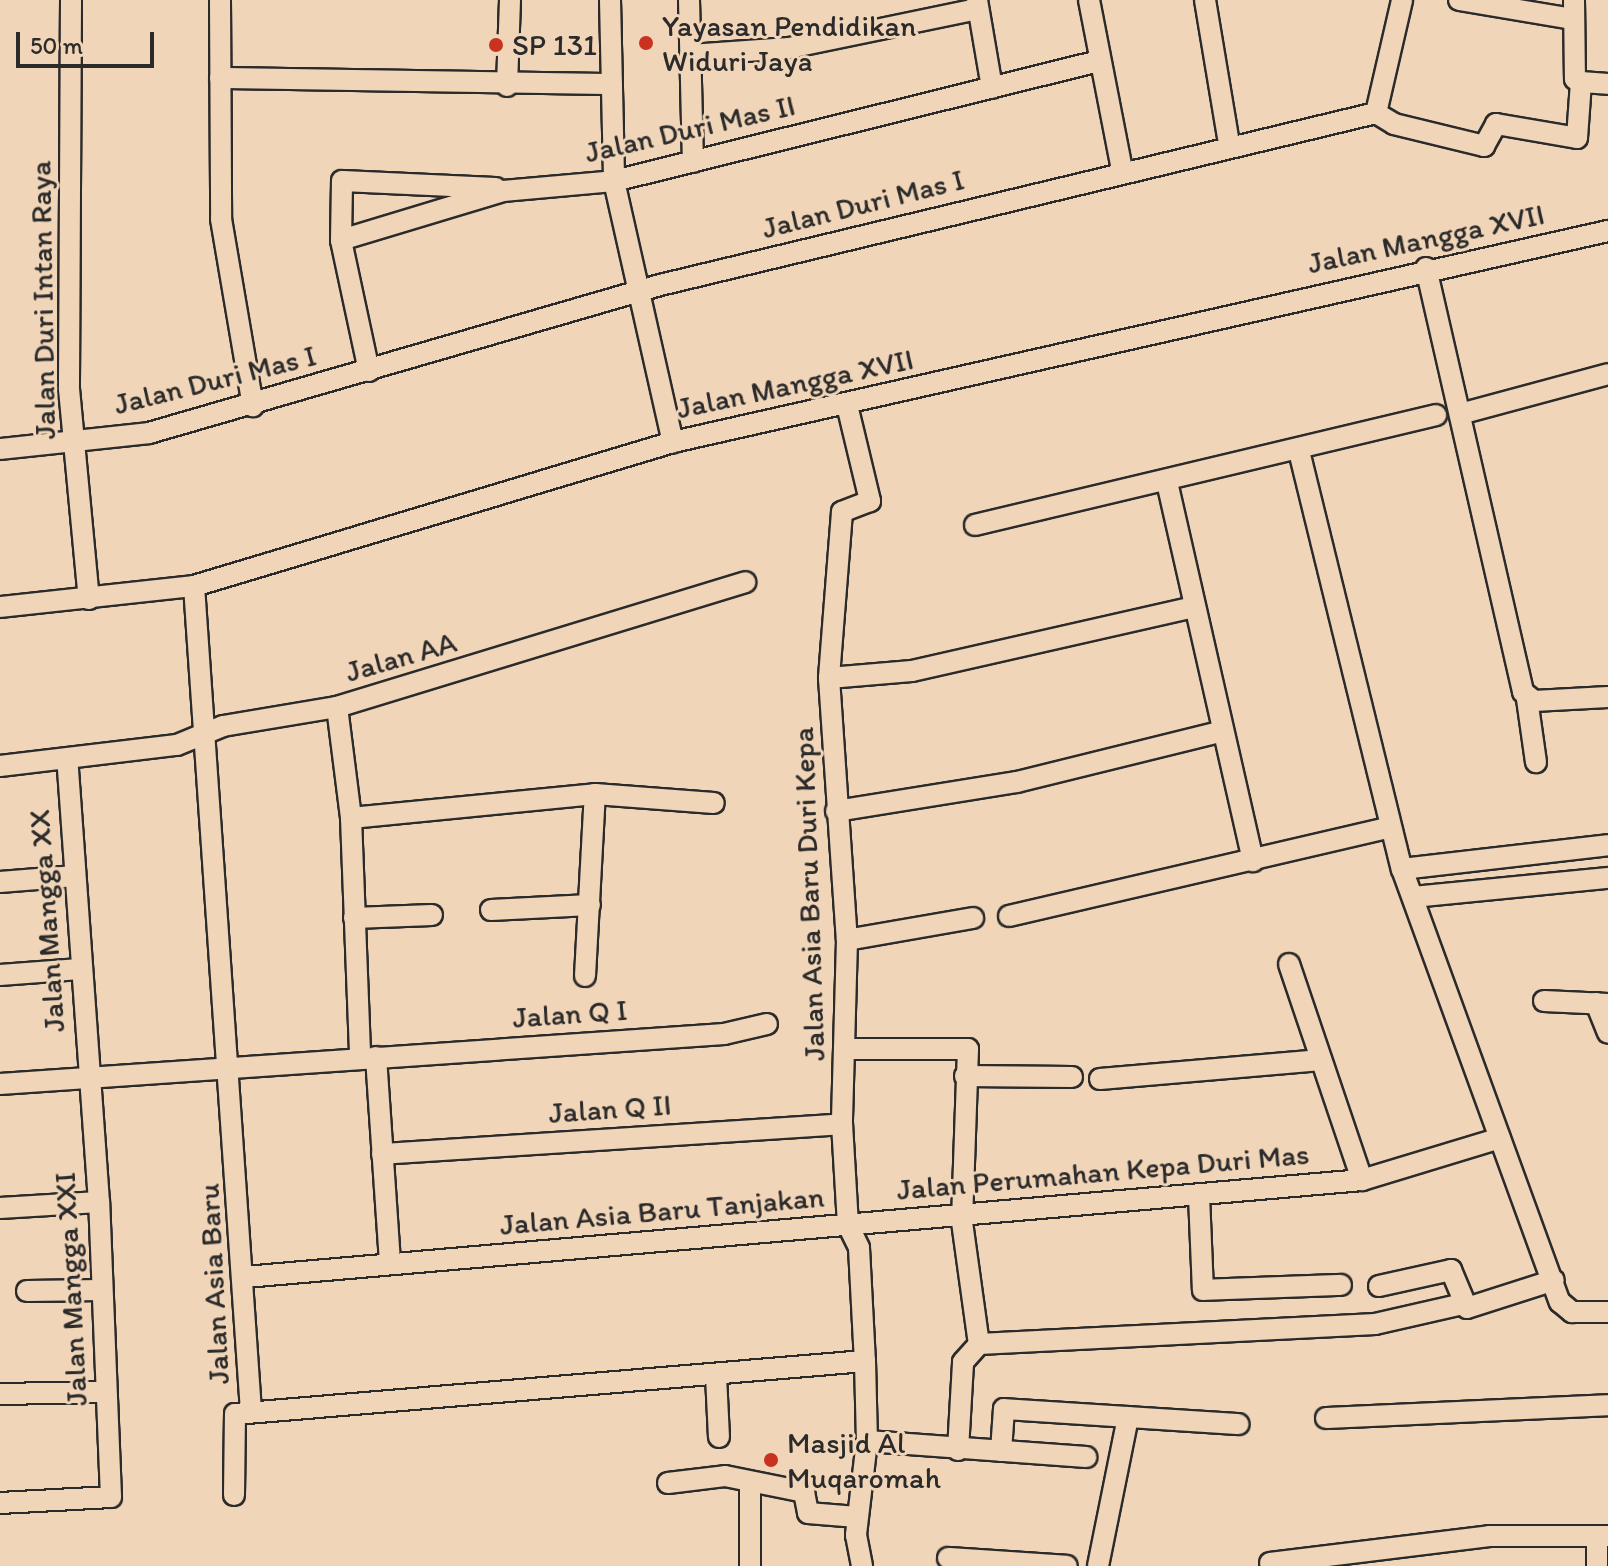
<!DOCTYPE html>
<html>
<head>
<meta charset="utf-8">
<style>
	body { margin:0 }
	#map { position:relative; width:1608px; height:1566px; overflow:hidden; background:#f1d5b8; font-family:Itim,sans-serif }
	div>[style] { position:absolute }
	.roads { filter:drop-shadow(2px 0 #2b2b2b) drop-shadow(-2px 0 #2b2b2b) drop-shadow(0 2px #2b2b2b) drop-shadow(0 -2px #2b2b2b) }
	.minor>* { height:20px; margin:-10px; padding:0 10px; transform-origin:10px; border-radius:10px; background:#f1d5b8 }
	.dots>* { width:22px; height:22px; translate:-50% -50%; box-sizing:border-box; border:4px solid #f1d5b8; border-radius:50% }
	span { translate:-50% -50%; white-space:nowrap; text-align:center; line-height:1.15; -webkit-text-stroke:6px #f1d5b8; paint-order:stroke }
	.poi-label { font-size:30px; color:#2b2b2b }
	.left { translate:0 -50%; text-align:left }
	.street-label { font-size:30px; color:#2b2b2b }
	.scale { position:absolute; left:16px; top:32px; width:138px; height:36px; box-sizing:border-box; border:4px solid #2b2b2b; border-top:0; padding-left:10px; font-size:24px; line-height:28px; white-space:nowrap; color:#2b2b2b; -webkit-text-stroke:6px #f1d5b8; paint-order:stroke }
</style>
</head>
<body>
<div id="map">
	<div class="roads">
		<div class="minor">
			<div style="left:71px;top:0;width:389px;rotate:90.3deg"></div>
			<div style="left:69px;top:389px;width:211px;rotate:84.6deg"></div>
			<div style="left:220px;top:0;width:219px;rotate:89.7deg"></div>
			<div style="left:221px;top:219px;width:190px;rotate:80.3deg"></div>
			<div style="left:610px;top:0;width:181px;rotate:88.7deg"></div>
			<div style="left:614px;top:181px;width:268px;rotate:77.3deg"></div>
			<div style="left:689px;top:0;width:162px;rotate:88.6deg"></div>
			<div style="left:977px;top:0;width:89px;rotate:80.3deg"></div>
			<div style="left:1089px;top:0;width:173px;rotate:79deg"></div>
			<div style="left:1205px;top:0;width:146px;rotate:80.5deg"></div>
			<div style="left:1459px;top:0;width:116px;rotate:9.5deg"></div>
			<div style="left:1574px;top:0;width:79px;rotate:89.3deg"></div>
			<div style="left:1575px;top:79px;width:7px;rotate:27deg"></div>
			<div style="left:690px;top:55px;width:99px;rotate:-4deg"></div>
			<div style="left:789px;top:48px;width:193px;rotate:-11.7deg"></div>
			<div style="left:220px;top:78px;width:392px;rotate:0.9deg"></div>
			<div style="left:507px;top:86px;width:86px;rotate:-88deg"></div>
			<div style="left:1376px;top:113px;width:21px;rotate:31deg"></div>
			<div style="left:1394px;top:124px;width:93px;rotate:13.7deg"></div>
			<div style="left:1484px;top:146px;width:25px;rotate:-61deg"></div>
			<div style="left:1496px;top:124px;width:82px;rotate:9.8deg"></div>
			<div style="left:1577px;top:138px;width:56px;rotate:-85.9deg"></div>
			<div style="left:1581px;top:82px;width:27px;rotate:4deg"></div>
			<div style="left:1376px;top:113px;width:116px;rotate:-77deg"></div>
			<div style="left:341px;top:240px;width:169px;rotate:-16.8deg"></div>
			<div style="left:503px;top:191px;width:111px;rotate:-5.1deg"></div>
			<div style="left:614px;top:181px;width:500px;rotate:-13.9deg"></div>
			<div style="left:1426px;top:268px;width:435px;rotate:77.1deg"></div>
			<div style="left:1523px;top:692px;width:14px;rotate:39deg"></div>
			<div style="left:1534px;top:701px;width:74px;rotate:-3.1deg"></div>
			<div style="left:369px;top:371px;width:134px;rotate:-102.1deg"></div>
			<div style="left:341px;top:240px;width:59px;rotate:-89deg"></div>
			<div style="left:342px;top:181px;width:154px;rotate:2.6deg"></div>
			<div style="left:847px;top:405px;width:99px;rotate:76.5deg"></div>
			<div style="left:870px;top:501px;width:30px;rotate:159deg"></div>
			<div style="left:842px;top:512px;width:167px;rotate:94.5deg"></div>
			<div style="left:829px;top:678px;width:263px;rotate:86.1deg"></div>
			<div style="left:847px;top:940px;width:184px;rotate:91.6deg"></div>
			<div style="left:842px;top:1124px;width:101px;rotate:86.6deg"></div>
			<div style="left:1460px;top:414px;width:153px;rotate:-15.1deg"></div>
			<div style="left:0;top:449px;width:150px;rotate:-6.1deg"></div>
			<div style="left:149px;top:433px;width:532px;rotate:-16.15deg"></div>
			<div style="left:660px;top:285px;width:736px;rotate:-13.51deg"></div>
			<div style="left:1299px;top:451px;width:431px;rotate:76.2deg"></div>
			<div style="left:1402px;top:869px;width:461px;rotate:70deg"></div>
			<div style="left:1560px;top:1302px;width:16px;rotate:40deg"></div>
			<div style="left:1572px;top:1312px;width:36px"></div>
			<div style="left:1167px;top:482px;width:389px;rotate:77.2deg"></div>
			<div style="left:975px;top:525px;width:474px;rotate:-13.4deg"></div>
			<div style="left:194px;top:586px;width:828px;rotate:86.05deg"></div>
			<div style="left:0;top:607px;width:195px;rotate:-6.2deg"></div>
			<div style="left:194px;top:586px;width:500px;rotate:-16.73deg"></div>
			<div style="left:673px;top:442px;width:959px;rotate:-12.72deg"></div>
			<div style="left:829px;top:678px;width:83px;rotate:-4.8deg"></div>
			<div style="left:912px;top:671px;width:288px;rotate:-12.8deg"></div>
			<div style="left:1527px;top:699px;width:64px;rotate:81.9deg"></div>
			<div style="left:337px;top:707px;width:112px;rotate:82.8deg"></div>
			<div style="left:351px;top:818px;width:238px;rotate:87.8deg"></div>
			<div style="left:0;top:766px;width:178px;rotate:-6.8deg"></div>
			<div style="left:177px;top:745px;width:50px;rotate:-22.4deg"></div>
			<div style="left:223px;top:726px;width:116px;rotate:-9.5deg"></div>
			<div style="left:337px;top:707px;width:427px;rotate:-17deg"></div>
			<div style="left:836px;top:811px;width:183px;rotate:-9.1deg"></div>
			<div style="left:1017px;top:782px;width:212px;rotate:-13.9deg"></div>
			<div style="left:351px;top:818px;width:245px;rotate:-5.6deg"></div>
			<div style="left:595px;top:794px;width:119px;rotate:4.3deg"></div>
			<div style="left:1402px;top:869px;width:207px;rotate:-6.6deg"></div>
			<div style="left:0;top:882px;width:75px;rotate:-4.6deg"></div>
			<div style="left:1413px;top:897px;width:196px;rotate:-5.6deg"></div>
			<div style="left:491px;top:910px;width:99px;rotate:-2.9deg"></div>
			<div style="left:1009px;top:916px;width:388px;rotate:-13.1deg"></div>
			<div style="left:354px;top:918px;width:78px;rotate:-2.2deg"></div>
			<div style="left:847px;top:940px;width:128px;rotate:-9.9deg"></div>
			<div style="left:1289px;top:964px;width:228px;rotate:71.3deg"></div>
			<div style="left:0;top:975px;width:80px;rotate:-4.3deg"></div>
			<div style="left:585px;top:976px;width:182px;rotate:-86.9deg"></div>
			<div style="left:1544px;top:1001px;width:64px;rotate:2.7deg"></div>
			<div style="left:1596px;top:1003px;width:32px;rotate:68deg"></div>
			<div style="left:849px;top:1049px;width:119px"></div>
			<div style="left:968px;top:1049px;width:173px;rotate:92deg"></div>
			<div style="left:962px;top:1222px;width:123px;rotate:82.1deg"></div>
			<div style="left:376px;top:1057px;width:207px;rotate:86.1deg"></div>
			<div style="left:965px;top:1076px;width:107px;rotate:0.5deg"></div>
			<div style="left:1100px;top:1079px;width:222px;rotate:-4.9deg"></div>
			<div style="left:0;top:1084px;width:726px;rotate:-3.95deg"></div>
			<div style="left:724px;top:1034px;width:44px;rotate:-13.1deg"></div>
			<div style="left:382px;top:1154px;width:461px;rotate:-3.7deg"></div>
			<div style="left:1199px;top:1196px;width:94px;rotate:87.6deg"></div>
			<div style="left:1203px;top:1290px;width:138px;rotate:-2.1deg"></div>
			<div style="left:0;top:1208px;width:99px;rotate:-3.5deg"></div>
			<div style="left:848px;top:1225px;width:25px;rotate:64deg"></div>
			<div style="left:859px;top:1248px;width:113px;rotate:87deg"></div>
			<div style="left:865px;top:1361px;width:80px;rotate:88.6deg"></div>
			<div style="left:867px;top:1441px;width:95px;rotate:96.7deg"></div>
			<div style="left:856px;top:1535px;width:32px;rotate:79deg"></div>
			<div style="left:245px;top:1277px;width:1121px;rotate:-4.96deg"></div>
			<div style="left:1362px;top:1180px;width:144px;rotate:-16.9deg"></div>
			<div style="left:1379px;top:1286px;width:74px;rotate:-12.5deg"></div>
			<div style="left:1451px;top:1270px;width:41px;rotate:67.2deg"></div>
			<div style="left:1467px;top:1308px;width:91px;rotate:-17.8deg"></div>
			<div style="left:27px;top:1291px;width:75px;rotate:-0.8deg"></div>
			<div style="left:716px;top:1376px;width:61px;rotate:87.2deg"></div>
			<div style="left:0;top:1394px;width:106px;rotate:-1.1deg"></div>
			<div style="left:1326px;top:1418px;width:282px;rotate:-2.6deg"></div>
			<div style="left:867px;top:1441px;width:220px;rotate:4.2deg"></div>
			<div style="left:958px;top:1450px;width:88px;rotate:-86.7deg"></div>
			<div style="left:963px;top:1362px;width:24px;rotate:-48deg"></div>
			<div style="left:979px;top:1344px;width:397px;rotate:-2.9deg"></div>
			<div style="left:1375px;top:1324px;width:90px;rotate:-12.8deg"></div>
			<div style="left:1001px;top:1451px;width:42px;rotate:-85.9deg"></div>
			<div style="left:1004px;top:1409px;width:235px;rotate:3.7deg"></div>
			<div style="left:668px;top:1483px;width:57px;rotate:-7deg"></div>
			<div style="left:725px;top:1476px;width:81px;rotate:11.4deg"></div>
			<div style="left:804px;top:1492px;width:21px;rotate:79deg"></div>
			<div style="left:808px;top:1513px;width:49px;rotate:4.7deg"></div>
			<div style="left:234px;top:1495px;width:81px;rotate:-89.3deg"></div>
			<div style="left:235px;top:1414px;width:632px;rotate:-4.81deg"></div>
			<div style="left:0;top:1503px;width:111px;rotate:-3.1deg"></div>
			<div style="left:111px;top:1497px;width:295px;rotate:-92.3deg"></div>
			<div style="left:99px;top:1202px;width:443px;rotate:-94.1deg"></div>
			<div style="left:948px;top:1558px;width:119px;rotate:3.8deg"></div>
			<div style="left:1270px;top:1563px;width:221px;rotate:-7deg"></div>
			<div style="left:1489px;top:1536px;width:119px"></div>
			<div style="left:750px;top:1566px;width:84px;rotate:-90deg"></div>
			<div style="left:1098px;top:1566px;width:152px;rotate:-78.6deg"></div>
			<div style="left:1597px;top:1566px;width:30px;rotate:-90deg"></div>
		</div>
	</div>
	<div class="dots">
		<div style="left:646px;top:43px;background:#c8321e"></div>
		<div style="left:496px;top:45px;background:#c8321e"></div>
		<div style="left:771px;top:1460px;background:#c8321e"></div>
	</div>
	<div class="poi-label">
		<span class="left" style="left:662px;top:43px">Yayasan Pendidikan<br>Widuri Jaya</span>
		<span class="left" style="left:512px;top:45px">SP 131</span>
		<span class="left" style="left:787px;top:1460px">Masjid Al<br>Muqaromah</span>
	</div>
	<div class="street-label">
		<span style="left:690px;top:129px;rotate:-13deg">Jalan Duri Mas II</span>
		<span style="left:863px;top:204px;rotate:-14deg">Jalan Duri Mas I</span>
		<span style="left:1426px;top:239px;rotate:-12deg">Jalan Mangga XVII</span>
		<span style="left:43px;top:300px;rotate:-91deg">Jalan Duri Intan Raya</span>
		<span style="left:215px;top:380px;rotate:-14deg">Jalan Duri Mas I</span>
		<span style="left:795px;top:384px;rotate:-12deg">Jalan Mangga XVII</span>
		<span style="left:401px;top:657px;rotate:-16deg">Jalan AA</span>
		<span style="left:809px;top:894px;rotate:-92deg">Jalan Asia Baru Duri Kepa</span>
		<span style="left:47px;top:921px;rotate:-94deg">Jalan Mangga XX</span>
		<span style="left:570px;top:1014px;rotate:-4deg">Jalan Q I</span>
		<span style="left:610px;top:1109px;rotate:-4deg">Jalan Q II</span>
		<span style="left:1103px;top:1172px;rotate:-5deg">Jalan Perumahan Kepa Duri Mas</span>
		<span style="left:662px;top:1211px;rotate:-5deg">Jalan Asia Baru Tanjakan</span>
		<span style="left:214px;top:1284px;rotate:-93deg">Jalan Asia Baru</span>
		<span style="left:71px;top:1289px;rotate:-93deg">Jalan Mangga XXI</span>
	</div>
	<div class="scale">50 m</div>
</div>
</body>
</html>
